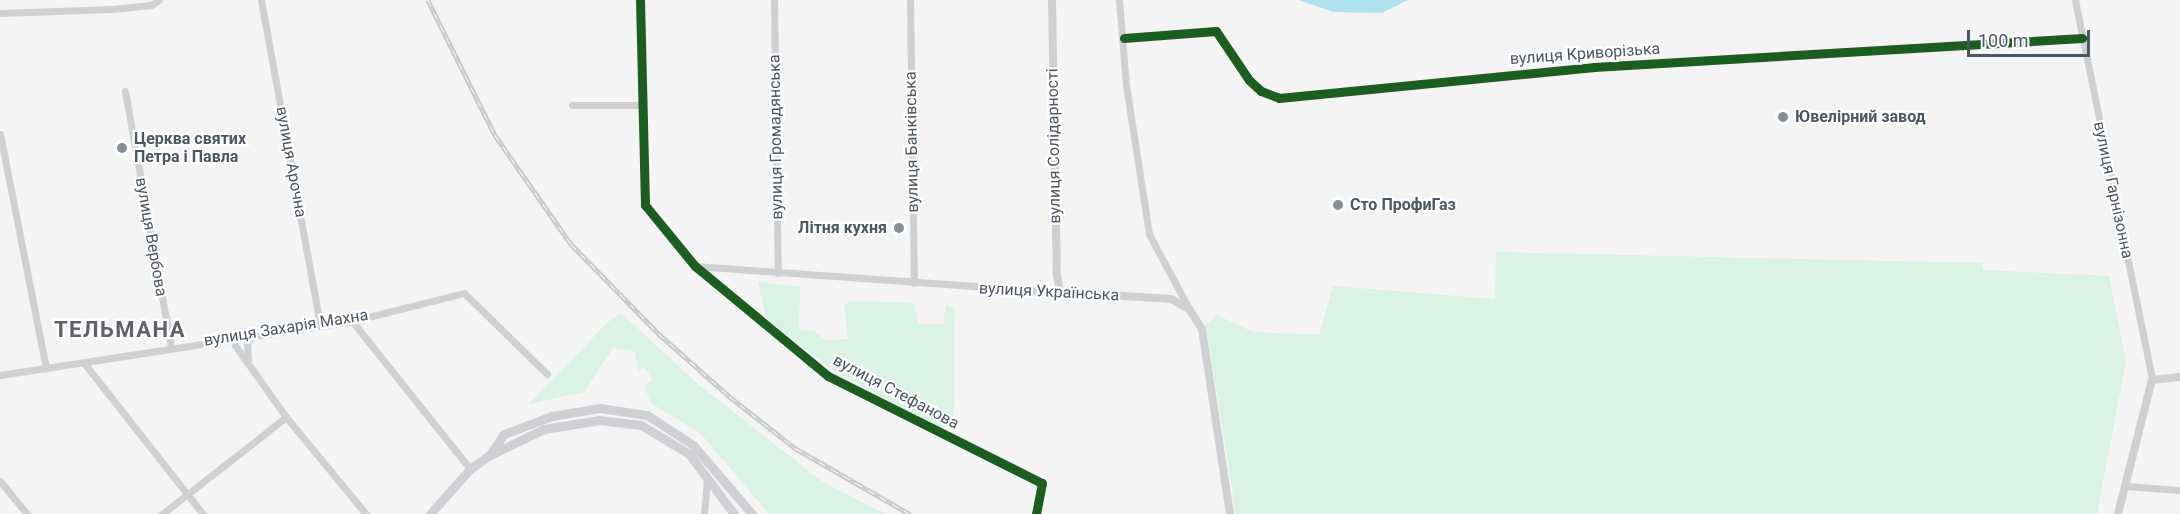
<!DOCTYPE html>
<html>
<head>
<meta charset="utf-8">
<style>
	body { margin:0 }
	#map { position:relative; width:2180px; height:514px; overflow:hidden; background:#f4f4f4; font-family:Roboto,sans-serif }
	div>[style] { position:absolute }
	.green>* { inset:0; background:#d9f2e3 }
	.water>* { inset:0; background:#aee2f0 }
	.minor>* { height:7px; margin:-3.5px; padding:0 3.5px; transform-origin:3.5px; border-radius:3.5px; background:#ced0d2 }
	.tertiary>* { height:8px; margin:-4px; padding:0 4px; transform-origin:4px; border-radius:4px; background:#ced0d2 }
	.secondary>* { height:9px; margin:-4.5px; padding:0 4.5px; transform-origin:4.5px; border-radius:4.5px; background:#ced0d4 }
	.rail>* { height:4.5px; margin-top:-2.25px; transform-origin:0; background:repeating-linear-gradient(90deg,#fff 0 7px,#c9cacc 0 14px); box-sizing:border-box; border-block:2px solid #c9cacc }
	.cycleway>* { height:9px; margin:-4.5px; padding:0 4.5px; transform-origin:4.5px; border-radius:4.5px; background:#1b5e20 }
	.dots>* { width:16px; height:16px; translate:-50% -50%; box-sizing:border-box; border:3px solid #fff; border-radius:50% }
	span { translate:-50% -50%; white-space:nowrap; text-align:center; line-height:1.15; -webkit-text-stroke:4.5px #fff; paint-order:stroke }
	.street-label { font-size:16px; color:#4a5661 }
	.poi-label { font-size:16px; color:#4a5661; font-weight:700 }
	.left { translate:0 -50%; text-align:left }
	.right { translate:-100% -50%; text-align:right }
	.district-label { font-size:22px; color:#5f6368; font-weight:700; letter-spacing:1.5px }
	.scale { position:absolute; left:1967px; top:30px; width:123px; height:27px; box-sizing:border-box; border:3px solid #4a5661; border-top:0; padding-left:8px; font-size:18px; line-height:21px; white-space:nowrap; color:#4a5661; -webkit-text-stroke:4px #fff; paint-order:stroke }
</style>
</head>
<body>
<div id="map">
	<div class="green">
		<div style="clip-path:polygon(1496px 252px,1982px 263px,1983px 270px,2109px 276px,2126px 361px,2097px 514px,1236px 514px,1206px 325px,1217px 315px,1253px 332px,1319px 335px,1333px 286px,1495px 299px)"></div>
		<div style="clip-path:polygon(758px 282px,800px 287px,799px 330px,814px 331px,826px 340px,848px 339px,844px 305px,850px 301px,914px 303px,919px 324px,943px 324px,946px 305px,955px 308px,954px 422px,942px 429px,836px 372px,766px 318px)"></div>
		<div style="clip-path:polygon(621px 313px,699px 385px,823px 482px,885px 514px,769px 514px,701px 434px,651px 403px,644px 386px,653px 380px,644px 367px,638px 371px,635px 352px,630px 350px,613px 348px,584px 392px,529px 404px,608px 322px)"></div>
	</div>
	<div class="water">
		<div style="clip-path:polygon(1299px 0,1408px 0,1382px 13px,1333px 12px)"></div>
	</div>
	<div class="minor">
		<div style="left:261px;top:0;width:329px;rotate:79.7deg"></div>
		<div style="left:640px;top:0;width:205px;rotate:88.6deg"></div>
		<div style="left:645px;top:205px;width:79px;rotate:50.7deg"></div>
		<div style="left:695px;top:266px;width:173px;rotate:39.6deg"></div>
		<div style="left:828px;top:376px;width:239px;rotate:26.6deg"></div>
		<div style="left:1042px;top:483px;width:32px;rotate:101deg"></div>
		<div style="left:774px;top:0;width:273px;rotate:89.2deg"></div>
		<div style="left:910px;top:0;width:283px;rotate:89.2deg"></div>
		<div style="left:1119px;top:0;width:85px;rotate:85.3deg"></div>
		<div style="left:1126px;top:85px;width:151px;rotate:81.2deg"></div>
		<div style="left:1149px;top:234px;width:85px;rotate:61.9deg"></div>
		<div style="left:2075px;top:0;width:388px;rotate:78.5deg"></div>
		<div style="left:0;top:13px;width:112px;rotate:-2deg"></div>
		<div style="left:112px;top:9px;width:39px;rotate:-6deg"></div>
		<div style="left:151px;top:5px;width:9px;rotate:-32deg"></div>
		<div style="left:1124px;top:38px;width:92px;rotate:-4.4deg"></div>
		<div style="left:1216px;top:31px;width:59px;rotate:56deg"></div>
		<div style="left:1249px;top:80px;width:16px;rotate:43deg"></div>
		<div style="left:1261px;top:91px;width:19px;rotate:21deg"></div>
		<div style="left:1279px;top:98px;width:317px;rotate:-5.6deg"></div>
		<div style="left:1594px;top:67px;width:489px;rotate:-3.4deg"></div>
		<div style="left:125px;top:91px;width:259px;rotate:79.8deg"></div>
		<div style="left:572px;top:105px;width:71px"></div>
		<div style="left:0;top:134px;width:239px;rotate:78.9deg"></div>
		<div style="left:695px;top:266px;width:366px;rotate:4.1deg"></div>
		<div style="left:352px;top:321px;width:189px;rotate:51.4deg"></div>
		<div style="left:229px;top:337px;width:98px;rotate:54.5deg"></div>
		<div style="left:286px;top:417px;width:126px;rotate:50.5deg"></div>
		<div style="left:248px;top:359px;width:15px;rotate:-94deg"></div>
		<div style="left:247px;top:344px;width:13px;rotate:-58deg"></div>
		<div style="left:84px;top:363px;width:192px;rotate:51.8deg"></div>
		<div style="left:0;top:375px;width:356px;rotate:-8.7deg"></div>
		<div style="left:352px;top:321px;width:115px;rotate:-14deg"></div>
		<div style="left:464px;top:293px;width:116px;rotate:44.3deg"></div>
		<div style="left:0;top:481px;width:43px;rotate:50.7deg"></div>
		<div style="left:2125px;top:486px;width:55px;rotate:4.2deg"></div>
		<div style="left:162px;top:514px;width:157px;rotate:-38deg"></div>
		<div style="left:704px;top:514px;width:32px;rotate:-85deg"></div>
	</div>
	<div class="tertiary">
		<div style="left:1052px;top:0;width:275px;rotate:89deg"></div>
		<div style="left:1057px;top:275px;width:17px;rotate:80deg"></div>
		<div style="left:1060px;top:292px;width:111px;rotate:3.6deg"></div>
		<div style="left:1171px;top:299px;width:21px;rotate:29deg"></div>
		<div style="left:1189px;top:309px;width:24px;rotate:57deg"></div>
		<div style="left:1202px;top:329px;width:187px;rotate:81.4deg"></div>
		<div style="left:2118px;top:514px;width:138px;rotate:-75.8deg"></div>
		<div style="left:2152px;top:380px;width:28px;rotate:-6deg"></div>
	</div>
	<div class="secondary">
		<div style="left:490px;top:454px;width:24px;rotate:-55deg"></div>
		<div style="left:504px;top:434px;width:51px;rotate:-20.6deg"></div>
		<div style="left:552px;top:416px;width:49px;rotate:-9.5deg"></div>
		<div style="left:600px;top:408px;width:48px;rotate:8.5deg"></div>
		<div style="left:647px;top:415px;width:55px;rotate:33.1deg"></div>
		<div style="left:693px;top:445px;width:91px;rotate:49.5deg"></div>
		<div style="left:430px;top:514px;width:60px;rotate:-48.4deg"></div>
		<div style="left:470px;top:469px;width:22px;rotate:-36deg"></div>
		<div style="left:488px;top:456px;width:62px;rotate:-25.7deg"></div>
		<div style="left:544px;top:429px;width:56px;rotate:-9.3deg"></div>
		<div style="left:599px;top:420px;width:42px;rotate:6.8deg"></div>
		<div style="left:641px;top:425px;width:56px;rotate:31.1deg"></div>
		<div style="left:689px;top:454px;width:75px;rotate:53.1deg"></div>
	</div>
	<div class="rail">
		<div style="left:428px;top:0;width:151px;rotate:63.6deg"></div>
		<div style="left:495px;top:135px;width:133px;rotate:55.1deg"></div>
		<div style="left:571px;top:244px;width:126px;rotate:45.6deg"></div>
		<div style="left:659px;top:334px;width:94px;rotate:41.5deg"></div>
		<div style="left:729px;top:396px;width:84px;rotate:38.2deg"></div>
		<div style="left:795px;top:448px;width:133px;rotate:29.9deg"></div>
	</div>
	<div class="cycleway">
		<div style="left:640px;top:0;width:205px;rotate:88.6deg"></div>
		<div style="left:645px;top:205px;width:79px;rotate:50.7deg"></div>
		<div style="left:695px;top:266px;width:173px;rotate:39.6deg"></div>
		<div style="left:828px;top:376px;width:239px;rotate:26.6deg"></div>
		<div style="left:1042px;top:483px;width:32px;rotate:101deg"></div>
		<div style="left:1124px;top:38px;width:92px;rotate:-4.4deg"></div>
		<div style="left:1216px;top:31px;width:59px;rotate:56deg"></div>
		<div style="left:1249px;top:80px;width:16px;rotate:43deg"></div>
		<div style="left:1261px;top:91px;width:19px;rotate:21deg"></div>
		<div style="left:1279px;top:98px;width:317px;rotate:-5.6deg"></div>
		<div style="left:1594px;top:67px;width:489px;rotate:-3.4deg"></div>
	</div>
	<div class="dots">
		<div style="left:1783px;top:117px;background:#868d94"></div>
		<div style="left:122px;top:148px;background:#868d94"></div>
		<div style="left:1338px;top:205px;background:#868d94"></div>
		<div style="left:899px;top:228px;background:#868d94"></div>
	</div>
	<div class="street-label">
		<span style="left:1585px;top:54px;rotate:-4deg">вулиця Криворізька</span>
		<span style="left:776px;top:137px;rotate:-91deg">вулиця Громадянська</span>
		<span style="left:912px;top:142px;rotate:-91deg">вулиця Банківська</span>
		<span style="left:1054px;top:146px;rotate:-91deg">вулиця Солідарності</span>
		<span style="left:291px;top:162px;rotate:80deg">вулиця Арочна</span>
		<span style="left:2113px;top:190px;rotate:78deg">вулиця Гарнізонна</span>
		<span style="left:151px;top:237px;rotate:80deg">вулиця Вербова</span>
		<span style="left:1049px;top:292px;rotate:3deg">вулиця Українська</span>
		<span style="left:286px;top:328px;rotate:-9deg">вулиця Захарія Махна</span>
		<span style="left:896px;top:392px;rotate:28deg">вулиця Стефанова</span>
	</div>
	<div class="poi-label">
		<span class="left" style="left:1795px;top:117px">Ювелірний завод</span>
		<span class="left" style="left:134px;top:148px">Церква святих<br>Петра і Павла</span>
		<span class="left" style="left:1350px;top:205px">Сто ПрофиГаз</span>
		<span class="right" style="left:887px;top:228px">Літня кухня</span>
	</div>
	<div class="district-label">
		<span style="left:120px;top:330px">ТЕЛЬМАНА</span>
	</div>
	<div class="scale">100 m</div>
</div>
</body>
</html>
